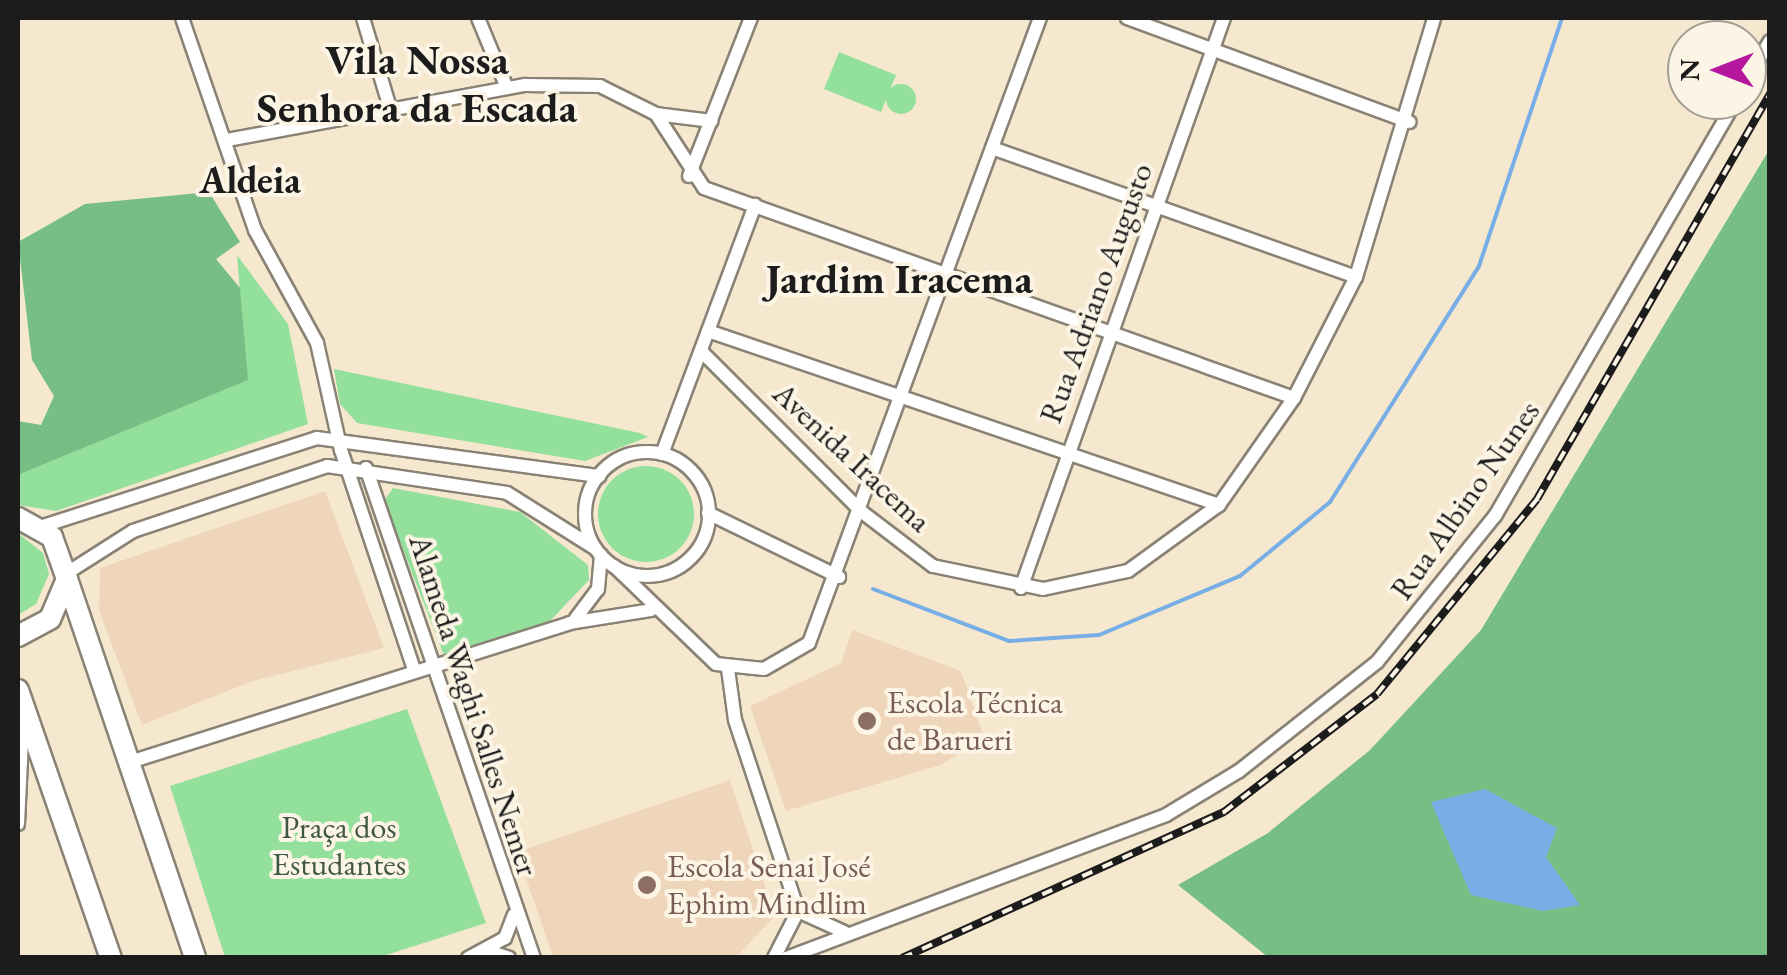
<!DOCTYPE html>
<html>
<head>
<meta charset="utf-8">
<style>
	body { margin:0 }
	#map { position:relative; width:1787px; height:975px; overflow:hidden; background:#f6e8ce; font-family:"EB Garamond",serif }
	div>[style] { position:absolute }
	.built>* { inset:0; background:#efd6bb }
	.green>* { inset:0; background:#93e09d }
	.round { border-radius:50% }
	.forest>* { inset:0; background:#76be84 }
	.water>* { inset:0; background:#77aee6 }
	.stream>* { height:4px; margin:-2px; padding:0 2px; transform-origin:2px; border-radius:2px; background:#77aee6 }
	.roads { filter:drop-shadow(2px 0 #898275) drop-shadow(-2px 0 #898275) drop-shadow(0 2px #898275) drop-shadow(0 -2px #898275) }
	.minor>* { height:12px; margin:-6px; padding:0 6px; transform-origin:6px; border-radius:6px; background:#fff }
	.minor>.ring { margin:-6px; padding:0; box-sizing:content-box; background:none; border:12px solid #fff; border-radius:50% }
	.primary>* { height:20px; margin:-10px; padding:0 10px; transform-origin:10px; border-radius:10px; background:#fff }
	.rail>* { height:8px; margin-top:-4px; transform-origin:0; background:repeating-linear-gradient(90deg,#fcf5e5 0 11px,#1c1c1c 0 22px); box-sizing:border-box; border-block:2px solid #1c1c1c }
	.dots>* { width:28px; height:28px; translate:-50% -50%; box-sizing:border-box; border:5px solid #fcf5e5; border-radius:50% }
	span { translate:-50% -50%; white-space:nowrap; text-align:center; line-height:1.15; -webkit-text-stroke:8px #fcf5e5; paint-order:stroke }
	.street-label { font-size:32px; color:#1c1c1c }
	.education-label { font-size:32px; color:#785e54 }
	.left { translate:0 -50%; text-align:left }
	.park-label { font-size:32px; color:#405743 }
	.quarter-label { font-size:38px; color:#1c1c1c; font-weight:700 }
	.district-label { font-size:42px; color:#1c1c1c; font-weight:700 }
	.frame { position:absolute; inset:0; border:20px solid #1c1c1c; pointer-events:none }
	.north { position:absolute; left:1667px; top:20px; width:100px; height:100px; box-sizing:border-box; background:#fcf5e5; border:2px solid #a29e95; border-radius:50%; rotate:270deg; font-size:28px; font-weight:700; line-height:40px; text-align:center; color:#1c1c1c }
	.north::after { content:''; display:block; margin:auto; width:35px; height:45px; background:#b5179e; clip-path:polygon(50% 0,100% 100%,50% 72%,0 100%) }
</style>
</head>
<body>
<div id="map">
	<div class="built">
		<div style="clip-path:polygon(325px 491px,384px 648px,253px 681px,142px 725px,99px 610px,100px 568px)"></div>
		<div style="clip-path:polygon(852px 630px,961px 671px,984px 737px,941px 765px,786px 811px,750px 706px,841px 663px)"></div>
		<div style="clip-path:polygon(730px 780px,775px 916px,736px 957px,553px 957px,517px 852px)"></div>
	</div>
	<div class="green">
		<div style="clip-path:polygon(839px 52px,896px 75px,881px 112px,824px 89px)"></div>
		<div class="round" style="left:886px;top:84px;width:30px;height:30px"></div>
		<div style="clip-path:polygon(237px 255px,288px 324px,308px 424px,56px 511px,18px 505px,18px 475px,247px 380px)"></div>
		<div style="clip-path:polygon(334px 369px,640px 433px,648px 437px,585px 461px,357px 423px,340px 404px)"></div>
		<div class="round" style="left:598px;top:466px;width:96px;height:96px"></div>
		<div style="clip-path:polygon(393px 488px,520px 512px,588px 565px,589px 580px,550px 621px,444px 655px,384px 501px)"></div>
		<div style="clip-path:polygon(18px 533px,43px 553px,49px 574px,36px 604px,18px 615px)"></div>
		<div style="clip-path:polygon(407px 709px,486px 923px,380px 957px,225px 957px,170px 786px)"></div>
	</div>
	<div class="forest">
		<div style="clip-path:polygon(1769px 150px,1769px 957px,1268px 957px,1178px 885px,1268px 833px,1370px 750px,1481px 630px)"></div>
		<div style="clip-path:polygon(209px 192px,240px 242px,216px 259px,240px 288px,248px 380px,18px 475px,18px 421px,41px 425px,54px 396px,32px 360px,18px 242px,85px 204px)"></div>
	</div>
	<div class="water">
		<div style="clip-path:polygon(1485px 789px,1557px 828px,1546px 857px,1580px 905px,1543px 911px,1471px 895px,1431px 802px)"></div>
	</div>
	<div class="stream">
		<div style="left:873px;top:589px;width:146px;rotate:20.9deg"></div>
		<div style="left:1009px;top:641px;width:90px;rotate:-3.8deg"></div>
		<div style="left:1099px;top:635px;width:153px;rotate:-22.7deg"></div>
		<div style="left:1240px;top:576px;width:117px;rotate:-39.4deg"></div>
		<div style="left:1330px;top:502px;width:279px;rotate:-57.7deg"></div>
		<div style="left:1479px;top:266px;width:262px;rotate:-71.5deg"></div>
	</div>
	<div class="roads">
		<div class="minor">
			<div style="left:182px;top:18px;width:224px;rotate:71deg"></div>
			<div style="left:255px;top:230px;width:129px;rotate:61.2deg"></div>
			<div style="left:317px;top:343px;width:110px;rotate:77.4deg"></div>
			<div style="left:341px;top:450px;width:234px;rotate:71.6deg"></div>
			<div style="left:363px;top:18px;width:94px;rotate:73.3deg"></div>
			<div style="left:478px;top:18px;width:76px;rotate:67.5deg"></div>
			<div style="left:1127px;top:18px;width:301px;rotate:20.2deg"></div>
			<div style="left:1747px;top:80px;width:45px;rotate:-59.5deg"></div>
			<div style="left:656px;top:114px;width:56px;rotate:7.1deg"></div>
			<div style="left:227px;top:140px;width:303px;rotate:-10.5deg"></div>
			<div style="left:525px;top:85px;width:75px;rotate:0.8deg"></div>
			<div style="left:600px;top:86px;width:63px;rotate:26.6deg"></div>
			<div style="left:656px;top:114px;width:88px;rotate:57deg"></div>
			<div style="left:704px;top:188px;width:626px;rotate:19.59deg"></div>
			<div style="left:992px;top:148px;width:386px;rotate:19.5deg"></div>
			<div style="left:689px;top:176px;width:170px;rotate:-68.6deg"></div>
			<div style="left:708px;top:331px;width:540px;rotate:18.8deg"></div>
			<div style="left:701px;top:351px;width:228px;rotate:45deg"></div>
			<div style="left:862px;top:512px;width:89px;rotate:37.3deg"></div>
			<div style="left:933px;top:566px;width:112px;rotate:11.8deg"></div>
			<div style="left:1043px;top:589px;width:87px;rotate:-12deg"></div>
			<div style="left:1128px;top:571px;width:112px;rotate:-36deg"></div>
			<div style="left:1219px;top:505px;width:131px;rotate:-55deg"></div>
			<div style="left:1294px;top:398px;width:136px;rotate:-62.9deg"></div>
			<div style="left:1356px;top:277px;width:270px;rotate:-73.2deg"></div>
			<div class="ring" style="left:585px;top:452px;width:112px;height:112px"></div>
			<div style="left:662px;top:454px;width:266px;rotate:-69.5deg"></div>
			<div style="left:366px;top:468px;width:518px;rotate:71.08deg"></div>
			<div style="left:708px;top:513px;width:146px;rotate:26deg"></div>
			<div style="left:40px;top:527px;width:291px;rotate:-17.8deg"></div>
			<div style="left:317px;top:438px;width:285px;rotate:7.7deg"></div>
			<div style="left:614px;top:566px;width:141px;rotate:43.9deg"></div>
			<div style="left:716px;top:664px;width:48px;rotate:5.9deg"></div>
			<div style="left:764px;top:669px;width:52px;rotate:-30deg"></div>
			<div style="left:809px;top:643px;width:666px;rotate:-69.72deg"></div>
			<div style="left:67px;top:573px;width:78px;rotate:-32.5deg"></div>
			<div style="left:133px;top:531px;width:205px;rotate:-18.5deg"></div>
			<div style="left:327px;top:466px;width:182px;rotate:8.5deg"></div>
			<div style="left:507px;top:493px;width:105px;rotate:32.2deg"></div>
			<div style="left:1021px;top:588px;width:605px;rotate:-70.4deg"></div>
			<div style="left:576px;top:618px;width:36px;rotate:-53deg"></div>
			<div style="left:598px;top:589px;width:34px;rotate:-85deg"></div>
			<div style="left:728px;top:669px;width:51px;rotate:82.2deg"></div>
			<div style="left:735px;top:720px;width:201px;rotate:71.7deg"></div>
			<div style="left:798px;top:911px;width:53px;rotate:117.1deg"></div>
			<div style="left:130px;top:762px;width:461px;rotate:-17.5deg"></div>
			<div style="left:570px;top:623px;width:82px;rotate:-9.1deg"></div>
			<div style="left:18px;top:824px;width:108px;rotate:-87.3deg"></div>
			<div style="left:798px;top:911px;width:51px;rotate:24.5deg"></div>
			<div style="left:488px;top:951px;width:22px;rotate:18deg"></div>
			<div style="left:468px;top:958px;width:42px;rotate:-28.4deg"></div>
			<div style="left:505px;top:938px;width:25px;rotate:-69deg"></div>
			<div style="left:786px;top:958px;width:406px;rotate:-20.6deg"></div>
			<div style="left:1166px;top:815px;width:85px;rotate:-31.1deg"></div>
			<div style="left:1239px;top:771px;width:176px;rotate:-38.3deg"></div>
			<div style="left:1377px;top:662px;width:188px;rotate:-51.1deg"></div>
			<div style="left:1495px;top:516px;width:481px;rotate:-59.9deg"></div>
		</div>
		<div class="primary">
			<div style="left:18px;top:518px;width:39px;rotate:29deg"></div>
			<div style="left:52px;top:537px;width:45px;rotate:70.3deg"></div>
			<div style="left:67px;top:579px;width:43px;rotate:113deg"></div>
			<div style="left:50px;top:619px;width:36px;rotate:152deg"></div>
			<div style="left:67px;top:579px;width:400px;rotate:71.3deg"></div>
			<div style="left:18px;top:690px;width:284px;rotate:70.9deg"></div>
		</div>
	</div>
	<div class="rail">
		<div style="left:902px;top:958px;width:354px;rotate:-24.4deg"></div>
		<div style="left:1224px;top:812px;width:193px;rotate:-37.6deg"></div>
		<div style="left:1377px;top:694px;width:252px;rotate:-50.6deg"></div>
		<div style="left:1537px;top:499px;width:468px;rotate:-60.1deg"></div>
	</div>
	<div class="dots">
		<div style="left:867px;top:721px;background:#8d6e63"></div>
		<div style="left:647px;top:885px;background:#8d6e63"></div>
	</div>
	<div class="street-label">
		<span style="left:1096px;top:293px;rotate:-70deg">Rua Adriano Augusto</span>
		<span style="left:852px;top:457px;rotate:43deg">Avenida Iracema</span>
		<span style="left:1465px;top:500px;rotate:-55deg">Rua Albino Nunes</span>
		<span style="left:474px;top:705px;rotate:72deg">Alameda Waghi Salles Nemer</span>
	</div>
	<div class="education-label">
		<span class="left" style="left:887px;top:721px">Escola Técnica<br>de Barueri</span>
		<span class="left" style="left:667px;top:885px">Escola Senai José<br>Ephim Mindlim</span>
	</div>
	<div class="park-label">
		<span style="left:339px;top:846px">Praça dos<br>Estudantes</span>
	</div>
	<div class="quarter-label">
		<span style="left:250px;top:180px">Aldeia</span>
	</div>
	<div class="district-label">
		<span style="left:417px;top:84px">Vila Nossa<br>Senhora da Escada</span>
		<span style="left:899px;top:279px">Jardim Iracema</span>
	</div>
	<div class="frame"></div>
	<div class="north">N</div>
</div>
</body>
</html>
